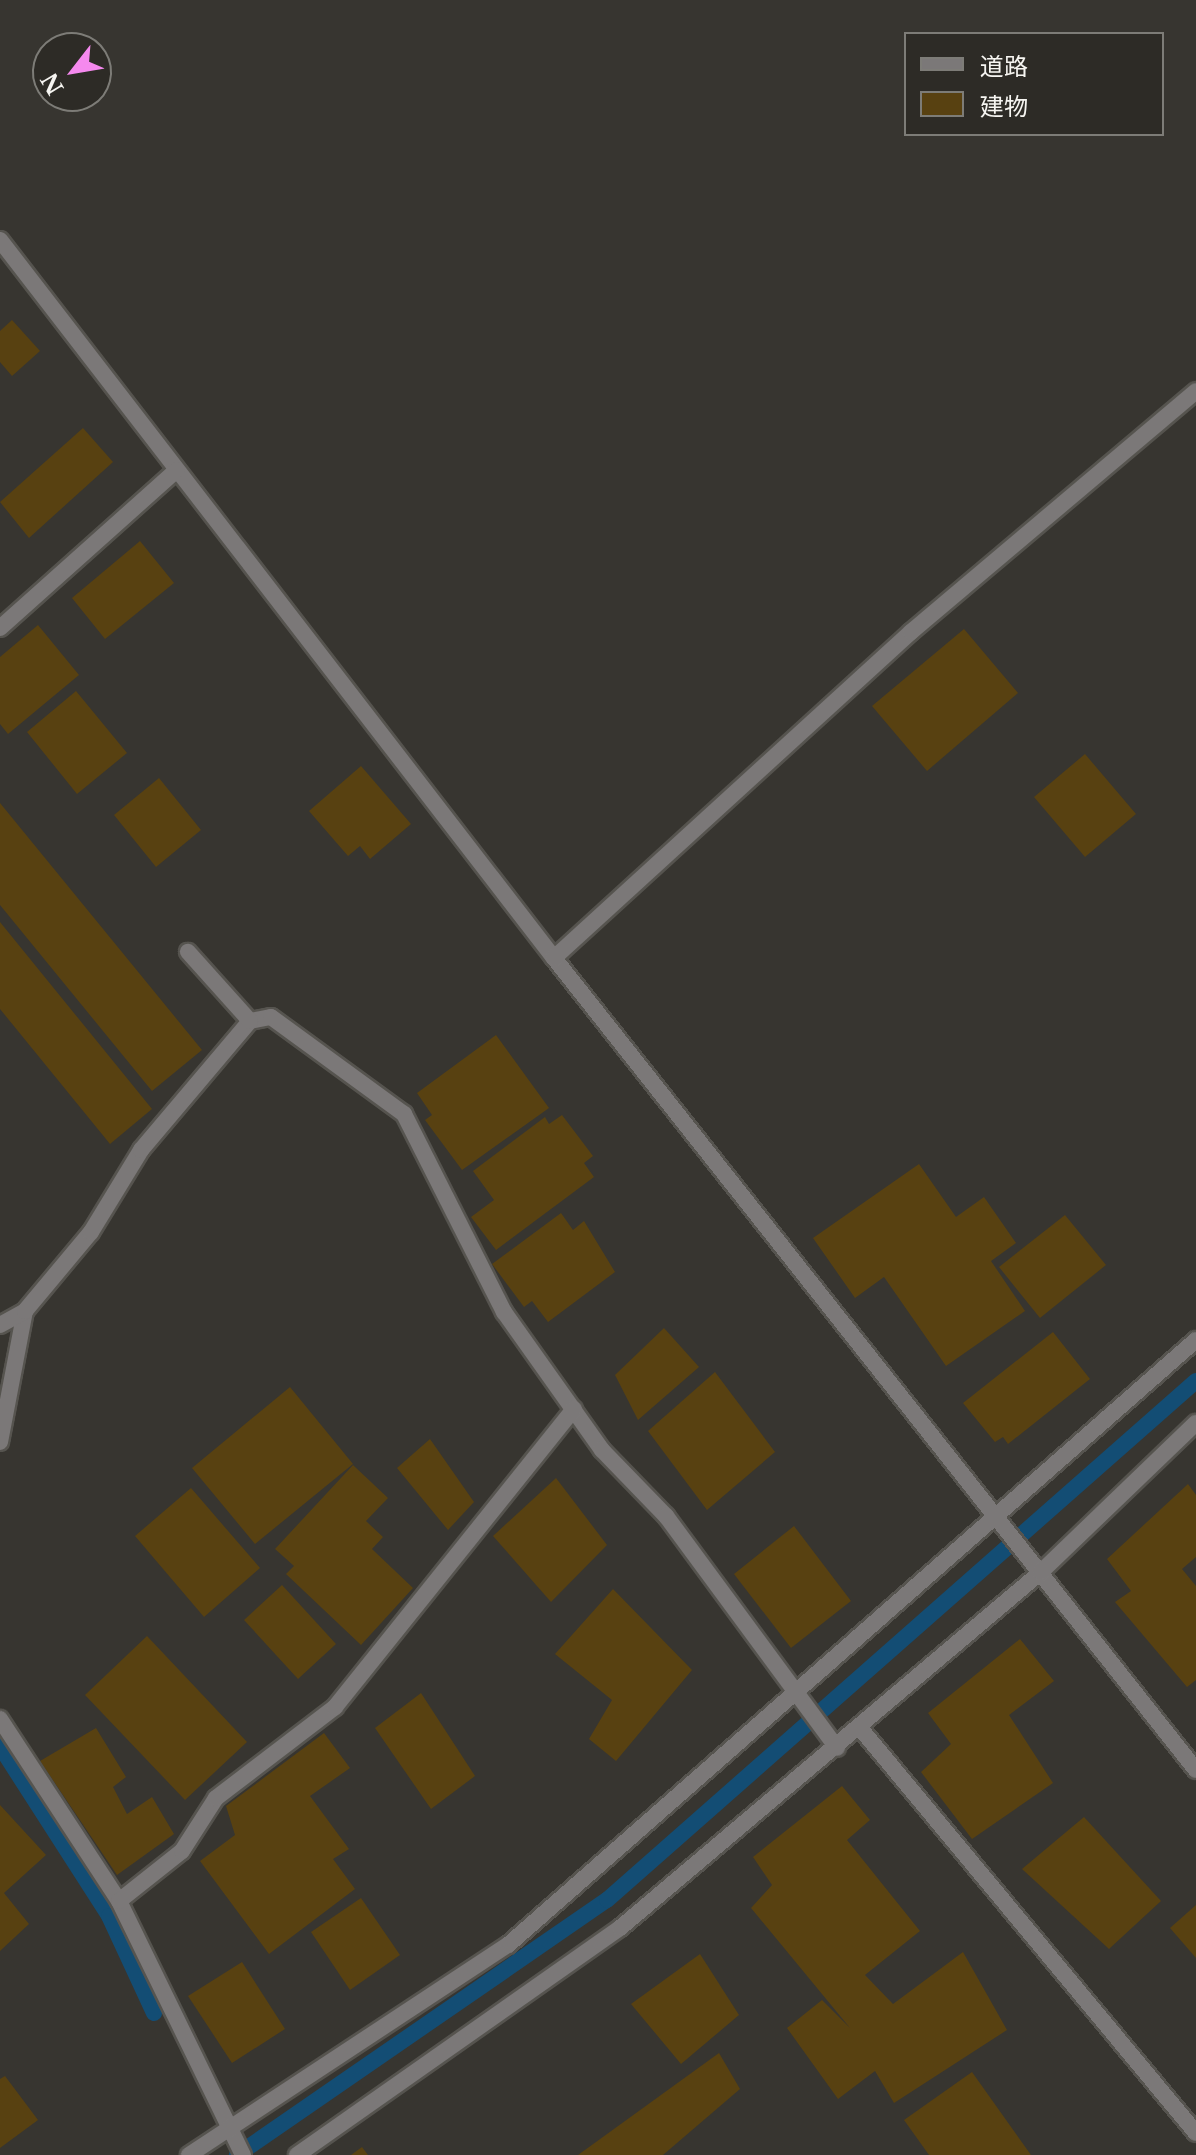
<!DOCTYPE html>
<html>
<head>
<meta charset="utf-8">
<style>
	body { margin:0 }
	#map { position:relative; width:1196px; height:2155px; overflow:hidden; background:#373530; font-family:"Libre Baskerville","Noto Sans JP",serif }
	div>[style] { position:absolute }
	.stream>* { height:16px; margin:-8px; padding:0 8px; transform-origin:8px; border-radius:8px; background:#134d74 }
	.building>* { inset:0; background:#584111 }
	.roads { filter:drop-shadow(2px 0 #56544f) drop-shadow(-2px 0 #56544f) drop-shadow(0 2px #56544f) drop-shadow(0 -2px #56544f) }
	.lane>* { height:16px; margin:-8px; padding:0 8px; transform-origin:8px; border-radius:8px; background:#7b7878 }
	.street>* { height:16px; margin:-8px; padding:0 8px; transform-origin:8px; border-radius:8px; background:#7b7878 }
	span { translate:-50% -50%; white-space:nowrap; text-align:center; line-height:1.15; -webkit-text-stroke:8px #2d2b26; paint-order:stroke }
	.legend { position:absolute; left:904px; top:32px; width:260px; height:104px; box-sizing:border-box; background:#2d2b26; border:2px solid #7d7c77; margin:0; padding:10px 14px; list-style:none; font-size:24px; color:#f6f5f1 }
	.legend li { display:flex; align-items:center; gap:16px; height:40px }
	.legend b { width:40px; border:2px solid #7d7c77 }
	.north { position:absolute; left:32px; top:32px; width:80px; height:80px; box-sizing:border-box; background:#2d2b26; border:2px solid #7d7c77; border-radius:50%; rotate:239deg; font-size:22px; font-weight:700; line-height:32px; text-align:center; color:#f6f5f1 }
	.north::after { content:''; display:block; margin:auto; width:28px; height:36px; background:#f589ee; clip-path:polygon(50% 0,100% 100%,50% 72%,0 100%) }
</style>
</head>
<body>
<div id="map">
	<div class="stream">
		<div style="left:0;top:1746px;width:202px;rotate:57.3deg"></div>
		<div style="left:109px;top:1916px;width:107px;rotate:65.1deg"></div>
		<div style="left:237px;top:2155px;width:449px;rotate:-34.6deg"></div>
		<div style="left:607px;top:1900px;width:785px;rotate:-41.39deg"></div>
	</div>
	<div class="building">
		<div style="clip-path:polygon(12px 320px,40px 351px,12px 376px,0 362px,0 331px)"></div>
		<div style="clip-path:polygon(83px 428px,113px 462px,29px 538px,0 502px)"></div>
		<div style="clip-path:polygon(140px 541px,174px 583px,105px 639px,72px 598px)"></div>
		<div style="clip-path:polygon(38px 625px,79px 675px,8px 734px,0 724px,0 657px)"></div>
		<div style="clip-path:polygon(964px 629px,1018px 693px,927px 771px,872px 706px)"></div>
		<div style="clip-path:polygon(76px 691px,127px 753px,77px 794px,27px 732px)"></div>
		<div style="clip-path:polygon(1085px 754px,1136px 814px,1085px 857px,1034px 797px)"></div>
		<div style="clip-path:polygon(361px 766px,411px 824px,370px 859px,360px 846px,348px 856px,309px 811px)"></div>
		<div style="clip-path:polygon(159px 778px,201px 830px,156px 867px,114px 815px)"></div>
		<div style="clip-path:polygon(0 803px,202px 1050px,152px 1091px,0 905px)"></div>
		<div style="clip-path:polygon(0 922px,152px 1109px,110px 1144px,0 1009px)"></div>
		<div style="clip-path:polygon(496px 1035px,549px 1108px,462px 1170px,425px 1120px,432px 1115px,417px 1093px)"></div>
		<div style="clip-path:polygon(562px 1115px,593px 1156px,584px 1163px,594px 1177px,496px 1250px,471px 1217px,494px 1200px,473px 1171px,545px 1117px,549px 1124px)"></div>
		<div style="clip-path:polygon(919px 1164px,956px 1217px,984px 1197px,1016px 1243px,991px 1261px,1025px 1311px,946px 1366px,884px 1277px,855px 1298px,813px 1238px)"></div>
		<div style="clip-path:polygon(561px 1213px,573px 1230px,584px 1221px,615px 1272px,548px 1322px,532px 1301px,524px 1307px,492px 1264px)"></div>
		<div style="clip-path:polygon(1065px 1215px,1106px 1265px,1040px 1318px,999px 1267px)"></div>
		<div style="clip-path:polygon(664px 1328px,699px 1367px,638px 1420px,615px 1375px)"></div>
		<div style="clip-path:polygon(1053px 1332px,1090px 1379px,1008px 1444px,1003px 1437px,995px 1442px,963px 1403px)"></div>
		<div style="clip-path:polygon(715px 1372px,775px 1452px,707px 1510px,648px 1431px)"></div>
		<div style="clip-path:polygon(290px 1387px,353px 1464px,255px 1544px,192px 1468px)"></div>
		<div style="clip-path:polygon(430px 1439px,474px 1502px,448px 1530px,397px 1468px)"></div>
		<div style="clip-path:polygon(353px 1465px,388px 1498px,366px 1521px,383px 1537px,372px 1549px,413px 1588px,361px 1645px,286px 1574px,294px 1566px,275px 1549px)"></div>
		<div style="clip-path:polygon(556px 1478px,607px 1545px,551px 1602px,493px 1536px)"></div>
		<div style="clip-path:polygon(1188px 1484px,1196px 1495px,1196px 1557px,1182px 1569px,1196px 1586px,1196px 1680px,1187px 1687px,1115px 1602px,1131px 1591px,1107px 1559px)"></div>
		<div style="clip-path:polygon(191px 1488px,260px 1568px,204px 1617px,135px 1536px)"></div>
		<div style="clip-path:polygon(794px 1526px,851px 1601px,791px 1648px,734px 1574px)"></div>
		<div style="clip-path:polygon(282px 1585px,336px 1644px,298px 1679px,244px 1620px)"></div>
		<div style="clip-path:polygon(613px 1589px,692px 1670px,616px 1761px,589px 1739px,612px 1700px,555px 1654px)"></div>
		<div style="clip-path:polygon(147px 1636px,247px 1742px,185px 1800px,85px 1695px)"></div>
		<div style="clip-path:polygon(1020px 1639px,1054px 1681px,1009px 1715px,1053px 1783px,972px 1839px,921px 1772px,951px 1744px,928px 1713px)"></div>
		<div style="clip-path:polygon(421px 1693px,475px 1776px,431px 1809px,375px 1728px)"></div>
		<div style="clip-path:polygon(96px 1728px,126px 1777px,113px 1787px,127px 1814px,152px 1797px,174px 1834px,117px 1875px,40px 1761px)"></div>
		<div style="clip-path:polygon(324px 1733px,350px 1768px,310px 1796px,349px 1849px,333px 1859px,355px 1889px,269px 1954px,200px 1861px,235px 1835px,226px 1806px)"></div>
		<div style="clip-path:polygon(842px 1786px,870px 1820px,847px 1840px,920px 1931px,865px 1975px,893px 2004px,963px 1952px,1007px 2030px,894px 2103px,875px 2071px,838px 2099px,787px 2028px,822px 2000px,850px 2028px,751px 1908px,772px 1885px,753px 1857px)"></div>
		<div style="clip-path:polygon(0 1805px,46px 1855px,4px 1893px,29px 1924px,0 1951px)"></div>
		<div style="clip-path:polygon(1084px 1817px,1161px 1901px,1109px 1949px,1022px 1869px)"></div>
		<div style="clip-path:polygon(361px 1898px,400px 1955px,350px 1990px,311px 1932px)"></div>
		<div style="clip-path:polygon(1196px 1905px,1196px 1958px,1170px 1928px)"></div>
		<div style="clip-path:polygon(700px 1954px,739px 2015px,681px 2064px,631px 2004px)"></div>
		<div style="clip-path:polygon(242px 1962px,285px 2029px,232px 2063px,188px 1996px)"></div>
		<div style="clip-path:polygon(719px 2053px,740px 2089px,663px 2155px,578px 2155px)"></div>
		<div style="clip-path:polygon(972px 2072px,1031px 2155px,929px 2155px,904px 2120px)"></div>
		<div style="clip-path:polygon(5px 2076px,38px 2120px,0 2148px,0 2079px)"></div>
		<div style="clip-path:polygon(362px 2147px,368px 2155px,351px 2155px)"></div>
	</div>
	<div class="roads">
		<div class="lane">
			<div style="left:0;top:1442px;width:133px;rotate:-79.2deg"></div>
		</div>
		<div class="street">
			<div style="left:0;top:240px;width:907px;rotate:52.35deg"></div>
			<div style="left:554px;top:958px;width:1035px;rotate:51.67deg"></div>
			<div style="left:0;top:628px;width:237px;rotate:-41.8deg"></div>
			<div style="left:554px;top:958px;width:483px;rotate:-42.4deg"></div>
			<div style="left:911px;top:632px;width:373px;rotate:-40.2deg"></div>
			<div style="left:250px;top:1021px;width:21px;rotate:-11deg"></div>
			<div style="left:271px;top:1017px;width:165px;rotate:36.1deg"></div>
			<div style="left:404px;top:1114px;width:222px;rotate:63.2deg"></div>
			<div style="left:504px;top:1312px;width:169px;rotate:54.6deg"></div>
			<div style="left:602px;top:1450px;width:92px;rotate:45.9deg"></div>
			<div style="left:666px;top:1516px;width:288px;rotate:53.6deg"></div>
			<div style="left:0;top:1325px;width:29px;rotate:-29deg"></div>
			<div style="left:25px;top:1311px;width:103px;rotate:-50.1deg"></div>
			<div style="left:91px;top:1232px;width:96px;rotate:-58.6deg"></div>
			<div style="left:141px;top:1150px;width:169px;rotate:-49.8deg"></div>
			<div style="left:250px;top:1021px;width:93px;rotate:-131.9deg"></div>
			<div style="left:0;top:1719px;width:217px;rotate:56.8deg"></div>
			<div style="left:119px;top:1901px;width:283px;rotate:64deg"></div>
			<div style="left:860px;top:1728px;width:526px;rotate:50.32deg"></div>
			<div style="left:119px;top:1901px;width:80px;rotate:-38.4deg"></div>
			<div style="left:182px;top:1851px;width:63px;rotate:-57.3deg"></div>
			<div style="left:216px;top:1798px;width:150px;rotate:-37.4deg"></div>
			<div style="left:335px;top:1707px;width:382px;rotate:-51.3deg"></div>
			<div style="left:189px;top:2155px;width:382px;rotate:-33.4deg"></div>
			<div style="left:508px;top:1945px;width:916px;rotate:-41.33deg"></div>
			<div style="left:297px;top:2155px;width:395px;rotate:-35.1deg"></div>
			<div style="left:620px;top:1928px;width:551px;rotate:-40.22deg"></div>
			<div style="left:1041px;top:1572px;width:215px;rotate:-43.9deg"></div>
		</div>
	</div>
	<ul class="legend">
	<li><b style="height:10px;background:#7b7878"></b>道路</li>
	<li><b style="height:22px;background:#584111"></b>建物</li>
	</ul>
	<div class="north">N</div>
</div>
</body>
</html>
